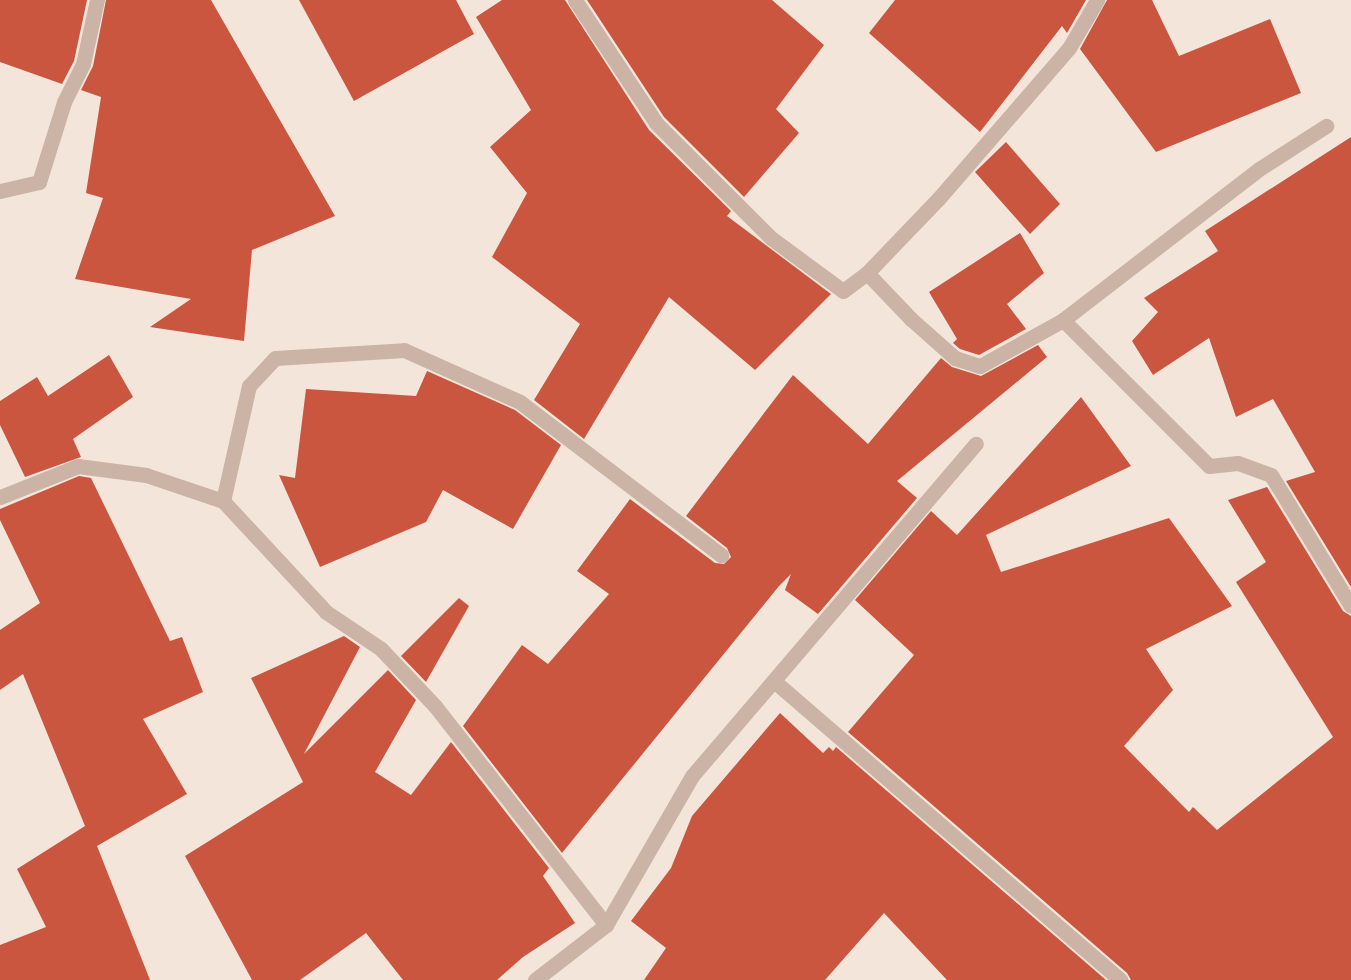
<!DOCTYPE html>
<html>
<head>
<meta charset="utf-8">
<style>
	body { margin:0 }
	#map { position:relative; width:1351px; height:980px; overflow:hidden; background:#f3e5da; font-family:"Fira Sans Condensed",sans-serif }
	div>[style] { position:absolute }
	.building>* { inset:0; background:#cb5640 }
	.minor>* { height:15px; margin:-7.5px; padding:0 7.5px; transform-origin:7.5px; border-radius:7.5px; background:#cbb4a6 }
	span { translate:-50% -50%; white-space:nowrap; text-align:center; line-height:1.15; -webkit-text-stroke:4.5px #faf0e7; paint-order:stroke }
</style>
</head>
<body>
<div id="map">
	<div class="building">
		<div style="clip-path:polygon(0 0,87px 0,74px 61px,62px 84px,0 62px)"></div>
		<div style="clip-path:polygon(106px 0,211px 0,335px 216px,252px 250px,244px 341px,150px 327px,191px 299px,75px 279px,103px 198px,86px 193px,101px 97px,81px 90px,93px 66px)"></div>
		<div style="clip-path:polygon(299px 0,456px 0,474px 34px,354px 101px)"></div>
		<div style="clip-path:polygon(502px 0,565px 0,649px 130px,731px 211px,727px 216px,831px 294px,755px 370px,669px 297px,584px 439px,534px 400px,580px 324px,492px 257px,527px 193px,490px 147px,531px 110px,476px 17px)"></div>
		<div style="clip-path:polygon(587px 0,772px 0,824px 45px,776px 109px,799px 133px,744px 197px,664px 117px)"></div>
		<div style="clip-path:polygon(895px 0,1086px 0,1067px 33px,1062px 26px,980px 132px,869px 33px)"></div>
		<div style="clip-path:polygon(1107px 0,1152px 0,1179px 56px,1270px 19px,1301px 93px,1156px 152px,1080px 49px)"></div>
		<div style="clip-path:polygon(1351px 137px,1351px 587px,1286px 481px,1315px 472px,1273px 399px,1236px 417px,1209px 338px,1153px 375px,1132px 341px,1158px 312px,1144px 298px,1218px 251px,1205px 231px)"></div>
		<div style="clip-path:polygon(1006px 142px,1060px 204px,1030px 234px,975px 172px)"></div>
		<div style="clip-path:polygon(1020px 233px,1044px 273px,1007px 304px,1026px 329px,979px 355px,960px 349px,953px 343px,957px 339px,929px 292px)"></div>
		<div style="clip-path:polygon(1038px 345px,1047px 357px,897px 481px,917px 498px,818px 614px,785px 590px,791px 574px,779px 586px,562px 853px,463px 726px,522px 645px,548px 664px,609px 594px,577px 571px,630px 499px,715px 563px,724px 564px,731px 557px,727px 548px,686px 516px,793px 375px,868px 444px,941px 358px,952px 367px,981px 376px)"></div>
		<div style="clip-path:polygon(109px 355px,133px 397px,73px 439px,81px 457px,25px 477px,0 425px,0 401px,37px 377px,48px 396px)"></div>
		<div style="clip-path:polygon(427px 371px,515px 410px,561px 445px,513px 529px,443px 490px,426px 522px,320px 567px,279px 475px,295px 478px,306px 389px,416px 396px)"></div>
		<div style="clip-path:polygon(1081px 397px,1131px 466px,986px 535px,1001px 572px,1169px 518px,1232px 606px,1146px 649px,1173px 690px,1124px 746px,1189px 812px,1193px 807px,1217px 830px,1333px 737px,1236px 582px,1266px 562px,1228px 500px,1267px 487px,1343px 611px,1351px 616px,1351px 980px,1131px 980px,1127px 973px,848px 732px,914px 655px,855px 600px,931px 511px,957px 535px)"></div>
		<div style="clip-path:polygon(79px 476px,91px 478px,170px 641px,182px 637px,203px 692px,143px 719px,187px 794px,97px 846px,150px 980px,0 980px,0 945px,46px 927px,17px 869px,85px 826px,23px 674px,0 690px,0 630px,40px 603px,0 520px,0 509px)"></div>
		<div style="clip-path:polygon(459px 598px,469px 606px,426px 682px,401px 656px)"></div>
		<div style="clip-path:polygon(344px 636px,360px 647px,304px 754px,388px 670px,416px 700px,375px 772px,411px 795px,451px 742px,549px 868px,543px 876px,575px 923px,523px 957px,497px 980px,403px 980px,366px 933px,300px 980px,252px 980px,185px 856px,303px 782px,251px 678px)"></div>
		<div style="clip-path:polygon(780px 713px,823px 753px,829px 747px,833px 751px,836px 747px,1106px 980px,947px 980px,884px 913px,825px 980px,644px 980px,666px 948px,631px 921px,671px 868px,692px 816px)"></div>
	</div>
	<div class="minor">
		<div style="left:575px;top:0;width:147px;rotate:56.6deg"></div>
		<div style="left:656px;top:123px;width:163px;rotate:45deg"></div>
		<div style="left:771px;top:238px;width:89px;rotate:36.4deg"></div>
		<div style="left:843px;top:291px;width:30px;rotate:-37deg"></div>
		<div style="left:867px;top:273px;width:64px;rotate:46.3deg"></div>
		<div style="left:911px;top:319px;width:59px;rotate:41.6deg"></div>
		<div style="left:955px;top:358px;width:26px;rotate:18deg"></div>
		<div style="left:980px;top:366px;width:95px;rotate:-29deg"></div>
		<div style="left:1063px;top:320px;width:206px;rotate:45deg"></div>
		<div style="left:1209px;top:466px;width:29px;rotate:-6deg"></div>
		<div style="left:1238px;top:463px;width:35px;rotate:20deg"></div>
		<div style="left:1271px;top:475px;width:153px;rotate:58.6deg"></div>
		<div style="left:0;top:191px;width:40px;rotate:-13deg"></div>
		<div style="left:39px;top:182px;width:84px;rotate:-72.6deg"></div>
		<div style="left:64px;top:102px;width:42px;rotate:-63.4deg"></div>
		<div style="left:83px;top:64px;width:66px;rotate:-77.7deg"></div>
		<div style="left:867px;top:273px;width:104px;rotate:-46.2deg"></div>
		<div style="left:939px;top:198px;width:198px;rotate:-49.1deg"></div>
		<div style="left:1069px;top:48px;width:56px;rotate:-59.7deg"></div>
		<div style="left:1063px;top:320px;width:247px;rotate:-37.6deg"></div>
		<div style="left:1259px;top:169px;width:80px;rotate:-32.7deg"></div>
		<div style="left:0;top:497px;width:84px;rotate:-21.7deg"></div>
		<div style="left:78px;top:466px;width:69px;rotate:7.5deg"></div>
		<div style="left:146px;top:475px;width:81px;rotate:18.7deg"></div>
		<div style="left:223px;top:501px;width:151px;rotate:47.1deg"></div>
		<div style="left:326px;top:612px;width:66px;rotate:33.9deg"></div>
		<div style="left:381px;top:649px;width:79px;rotate:46.5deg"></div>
		<div style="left:435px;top:706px;width:278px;rotate:52deg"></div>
		<div style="left:223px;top:501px;width:118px;rotate:-77.3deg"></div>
		<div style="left:249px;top:386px;width:38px;rotate:-47deg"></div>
		<div style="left:275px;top:358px;width:129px;rotate:-3.5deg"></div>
		<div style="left:404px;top:350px;width:127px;rotate:24.1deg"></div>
		<div style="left:520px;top:402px;width:253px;rotate:37.3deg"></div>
		<div style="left:774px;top:681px;width:458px;rotate:40.8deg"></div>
		<div style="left:535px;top:980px;width:90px;rotate:-37.8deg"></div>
		<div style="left:606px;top:925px;width:172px;rotate:-60deg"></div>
		<div style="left:692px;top:776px;width:437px;rotate:-49.5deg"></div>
	</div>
</div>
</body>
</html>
